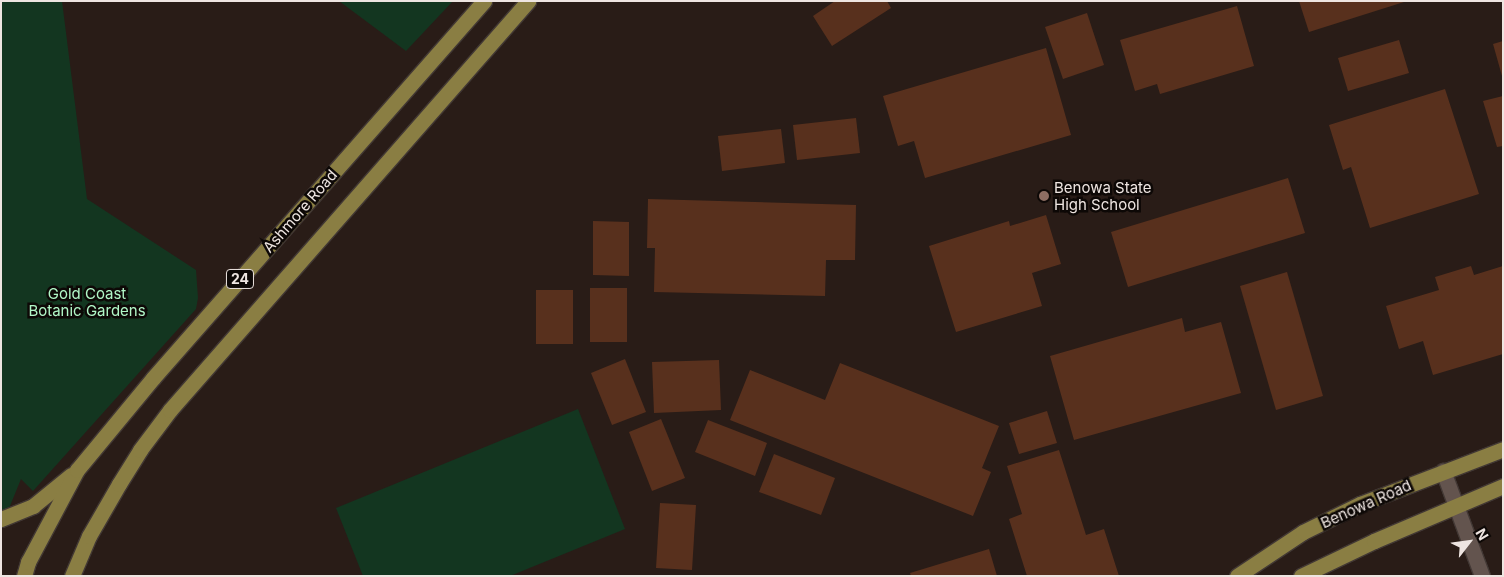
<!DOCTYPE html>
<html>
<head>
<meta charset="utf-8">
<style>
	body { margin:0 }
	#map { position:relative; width:1504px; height:577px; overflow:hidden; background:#291c17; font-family:Inter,sans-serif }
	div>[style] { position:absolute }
	.green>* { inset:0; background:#133620 }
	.building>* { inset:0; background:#58301d }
	.roads { filter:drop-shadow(1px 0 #423834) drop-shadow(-1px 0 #423834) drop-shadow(0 1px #423834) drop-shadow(0 -1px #423834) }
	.minor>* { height:15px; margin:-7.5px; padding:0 7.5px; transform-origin:7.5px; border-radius:7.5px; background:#63544e }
	.major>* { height:15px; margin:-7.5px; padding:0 7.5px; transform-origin:7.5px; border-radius:7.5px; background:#8a7e43 }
	.dots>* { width:14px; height:14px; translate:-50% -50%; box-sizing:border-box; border:2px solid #0d0806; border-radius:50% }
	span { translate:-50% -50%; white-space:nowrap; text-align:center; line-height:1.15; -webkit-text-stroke:5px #0d0806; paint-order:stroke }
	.shield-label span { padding:1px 4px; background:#0d0806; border:1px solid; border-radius:4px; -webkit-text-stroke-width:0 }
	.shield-label { font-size:14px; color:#eee5e1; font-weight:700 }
	.poi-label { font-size:15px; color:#eee5e1 }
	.left { translate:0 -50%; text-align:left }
	.street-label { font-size:15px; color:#eee5e1 }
	.park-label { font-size:15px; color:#b1f7c7 }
	.frame { position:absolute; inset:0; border:2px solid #eee5e1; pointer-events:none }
	.north { position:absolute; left:1444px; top:517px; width:50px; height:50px; -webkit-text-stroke:4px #0d0806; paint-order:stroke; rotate:60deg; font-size:14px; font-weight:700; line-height:20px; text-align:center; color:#eee5e1 }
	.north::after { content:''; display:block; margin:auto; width:18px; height:22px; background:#eee5e1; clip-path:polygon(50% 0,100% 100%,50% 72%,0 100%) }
</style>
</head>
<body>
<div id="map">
	<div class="green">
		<div style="clip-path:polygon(1px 1px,62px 1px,87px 199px,196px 270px,198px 298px,196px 309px,33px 491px,21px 479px,1px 528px)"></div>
		<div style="clip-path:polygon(339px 1px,453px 1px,406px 51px)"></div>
		<div style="clip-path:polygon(578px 409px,625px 529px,510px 576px,363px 576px,336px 508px)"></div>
	</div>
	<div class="building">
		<div style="clip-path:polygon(835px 1px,887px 1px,891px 8px,832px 46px,813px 16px)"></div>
		<div style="clip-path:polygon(1299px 1px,1403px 1px,1404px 2px,1309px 32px)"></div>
		<div style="clip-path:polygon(1237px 6px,1254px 66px,1160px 94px,1157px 84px,1135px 91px,1120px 40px)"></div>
		<div style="clip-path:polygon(1087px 13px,1104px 65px,1063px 79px,1045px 27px)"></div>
		<div style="clip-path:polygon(1399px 40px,1409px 73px,1348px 91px,1338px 58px)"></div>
		<div style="clip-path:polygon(1503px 41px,1503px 76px,1502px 76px,1493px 44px)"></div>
		<div style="clip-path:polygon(1046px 48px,1071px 135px,925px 178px,914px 141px,898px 146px,883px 96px)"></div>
		<div style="clip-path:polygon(1445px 89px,1479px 194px,1370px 228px,1351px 167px,1343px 170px,1329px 125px)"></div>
		<div style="clip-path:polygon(1503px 96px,1503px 146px,1497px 147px,1483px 101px)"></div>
		<div style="clip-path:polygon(856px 118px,860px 153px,797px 160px,793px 125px)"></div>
		<div style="clip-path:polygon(781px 129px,785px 163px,722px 171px,718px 136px)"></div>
		<div style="clip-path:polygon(1288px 178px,1305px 233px,1128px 287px,1111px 232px)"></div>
		<div style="clip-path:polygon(648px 199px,856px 205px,855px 260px,826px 260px,825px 296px,654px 292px,655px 248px,647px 248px)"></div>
		<div style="clip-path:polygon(1046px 215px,1061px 264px,1032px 273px,1042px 306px,956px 332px,929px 246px,1009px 221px,1010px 226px)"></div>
		<div style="clip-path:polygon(593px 221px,629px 222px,629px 276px,593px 275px)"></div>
		<div style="clip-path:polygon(1471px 266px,1474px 275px,1503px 266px,1503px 354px,1433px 375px,1423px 341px,1399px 349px,1386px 306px,1439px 290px,1435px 277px)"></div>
		<div style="clip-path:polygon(1287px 272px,1323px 396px,1276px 410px,1240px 286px)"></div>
		<div style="clip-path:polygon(590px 288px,627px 288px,627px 342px,590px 342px)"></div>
		<div style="clip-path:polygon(536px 290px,573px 290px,573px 344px,536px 344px)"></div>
		<div style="clip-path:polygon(1182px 318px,1185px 332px,1221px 322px,1241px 393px,1074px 440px,1050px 356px)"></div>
		<div style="clip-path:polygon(625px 359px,646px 412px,612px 425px,591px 373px)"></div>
		<div style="clip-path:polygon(719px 360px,721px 410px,654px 413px,652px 362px)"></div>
		<div style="clip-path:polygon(840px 363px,999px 426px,982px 468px,991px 472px,973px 516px,730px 420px,750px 370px,825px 400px)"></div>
		<div style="clip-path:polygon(1047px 411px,1057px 443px,1019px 454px,1009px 423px)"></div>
		<div style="clip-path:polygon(661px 419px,685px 478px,652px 491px,629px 432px)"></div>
		<div style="clip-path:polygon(708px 420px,767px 443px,755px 476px,695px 452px)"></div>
		<div style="clip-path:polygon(1059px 450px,1086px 535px,1104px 529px,1119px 576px,1027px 576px,1009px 519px,1022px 514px,1007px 466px)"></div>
		<div style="clip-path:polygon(774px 454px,835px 478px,821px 515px,759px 492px)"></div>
		<div style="clip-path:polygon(660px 503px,696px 505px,692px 570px,656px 568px)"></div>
		<div style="clip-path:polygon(989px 549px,997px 576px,911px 576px,910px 573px)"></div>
	</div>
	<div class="roads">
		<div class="minor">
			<div style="left:1443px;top:471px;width:112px;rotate:69.6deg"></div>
		</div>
		<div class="major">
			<div style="left:1px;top:519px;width:35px;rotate:-22deg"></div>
			<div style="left:33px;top:506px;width:49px;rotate:-39.2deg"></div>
			<div style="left:24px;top:576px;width:15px;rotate:-74deg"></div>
			<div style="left:28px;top:562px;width:104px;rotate:-62deg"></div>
			<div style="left:77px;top:470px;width:119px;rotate:-50.4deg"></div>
			<div style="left:153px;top:378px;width:502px;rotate:-48.72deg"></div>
			<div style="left:72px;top:576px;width:43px;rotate:-67deg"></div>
			<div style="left:89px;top:536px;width:60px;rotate:-60deg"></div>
			<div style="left:119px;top:484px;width:40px;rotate:-58deg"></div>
			<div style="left:140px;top:450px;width:50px;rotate:-53.1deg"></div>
			<div style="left:170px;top:410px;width:544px;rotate:-48.8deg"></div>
			<div style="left:1237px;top:576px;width:79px;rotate:-33.7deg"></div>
			<div style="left:1303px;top:532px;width:64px;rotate:-26.2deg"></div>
			<div style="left:1360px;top:504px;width:153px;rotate:-21deg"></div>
			<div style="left:1301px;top:576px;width:81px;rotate:-25.6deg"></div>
			<div style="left:1374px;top:541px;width:140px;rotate:-23.1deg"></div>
		</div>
	</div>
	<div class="dots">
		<div style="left:1044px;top:196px;background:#8d6e63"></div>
	</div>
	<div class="shield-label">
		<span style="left:240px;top:279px">24</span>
	</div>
	<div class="poi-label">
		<span class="left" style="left:1054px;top:196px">Benowa State<br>High School</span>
	</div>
	<div class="street-label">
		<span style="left:300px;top:211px;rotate:-49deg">Ashmore Road</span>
		<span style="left:1366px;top:504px;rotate:-24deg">Benowa Road</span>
	</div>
	<div class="park-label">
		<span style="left:87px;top:302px">Gold Coast<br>Botanic Gardens</span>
	</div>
	<div class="frame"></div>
	<div class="north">N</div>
</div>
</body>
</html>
